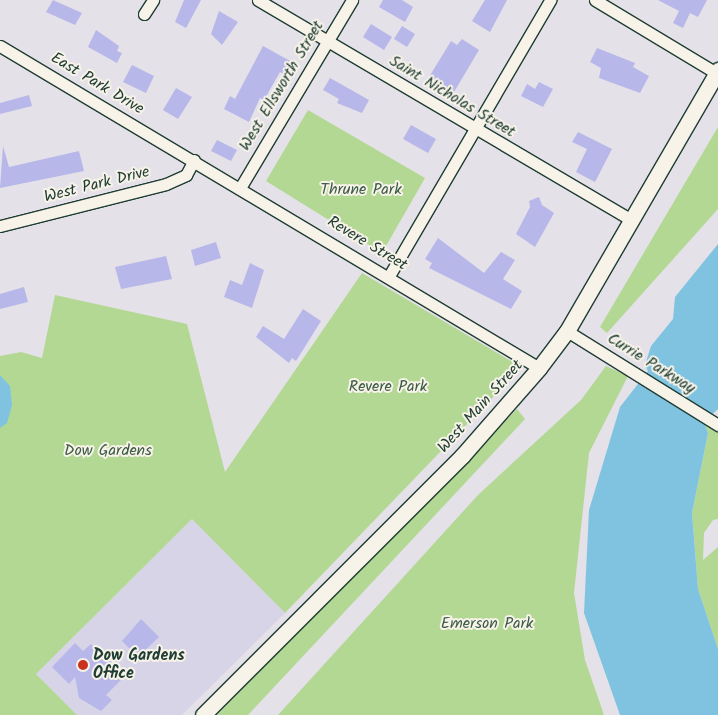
<!DOCTYPE html>
<html>
<head>
<meta charset="utf-8">
<style>
	body { margin:0 }
	#map { position:relative; width:718px; height:715px; overflow:hidden; background:#e4e1e8; font-family:Kalam,sans-serif }
	div>[style] { position:absolute }
	.built>* { inset:0; background:#d7d4e8 }
	.green>* { inset:0; background:#b3d893 }
	.water>* { inset:0; background:#7fc3e0 }
	.building>* { inset:0; background:#b8b7e9 }
	.roads { filter:drop-shadow(1px 0 #1f3d34) drop-shadow(-1px 0 #1f3d34) drop-shadow(0 1px #1f3d34) drop-shadow(0 -1px #1f3d34) }
	.minor>* { height:11px; margin:-5.5px; padding:0 5.5px; transform-origin:5.5px; border-radius:5.5px; background:#f7f3e8 }
	.tertiary>* { height:15px; margin:-7.5px; padding:0 7.5px; transform-origin:7.5px; border-radius:7.5px; background:#f7f3e8 }
	.dots>* { width:14px; height:14px; translate:-50% -50%; box-sizing:border-box; border:2px solid #f7f3e8; border-radius:50% }
	span { translate:-50% -50%; white-space:nowrap; text-align:center; line-height:1.15; -webkit-text-stroke:4px #f7f3e8; paint-order:stroke }
	.street-label { font-size:16px; color:#1f3d34 }
	.park-label { font-size:16px; color:#3d5c47 }
	.poi-label { font-size:16px; color:#1f3d34; font-weight:700 }
	.left { translate:0 -50%; text-align:left }
</style>
</head>
<body>
<div id="map">
	<div class="built">
		<div style="clip-path:polygon(192px 519px,285px 613px,182px 715px,77px 715px,36px 674px)"></div>
	</div>
	<div class="green">
		<div style="clip-path:polygon(308px 110px,425px 178px,382px 253px,266px 181px)"></div>
		<div style="clip-path:polygon(718px 127px,718px 209px,607px 333px,600px 327px)"></div>
		<div style="clip-path:polygon(362px 273px,516px 364px,494px 396px,285px 613px,192px 519px,36px 674px,77px 715px,0 715px,0 356px,21px 352px,42px 358px,55px 295px,187px 324px,225px 472px)"></div>
		<div style="clip-path:polygon(606px 366px,628px 376px,589px 453px,574px 593px,585px 660px,604px 715px,278px 715px,478px 495px,581px 400px)"></div>
		<div style="clip-path:polygon(517px 409px,525px 419px,248px 715px,217px 715px)"></div>
		<div style="clip-path:polygon(704px 422px,718px 432px,718px 519px,713px 520px,704px 533px,703px 560px,718px 547px,718px 649px,698px 589px,692px 513px,708px 433px)"></div>
	</div>
	<div class="water">
		<div style="clip-path:polygon(718px 244px,718px 409px,704px 422px,708px 433px,692px 513px,698px 589px,718px 649px,718px 715px,620px 715px,584px 613px,589px 510px,620px 407px,648px 371px,645px 365px,651px 346px,673px 319px,675px 297px)"></div>
		<div style="clip-path:polygon(0 375px,10px 386px,12px 405px,7px 423px,0 428px)"></div>
	</div>
	<div class="building">
		<div style="clip-path:polygon(53px 0,82px 13px,75px 25px,46px 12px)"></div>
		<div style="clip-path:polygon(184px 0,201px 0,186px 28px,175px 22px)"></div>
		<div style="clip-path:polygon(383px 0,402px 0,413px 7px,405px 22px,379px 7px)"></div>
		<div style="clip-path:polygon(485px 0,507px 0,490px 32px,472px 21px)"></div>
		<div style="clip-path:polygon(658px 0,707px 0,698px 17px,690px 13px,683px 28px,673px 23px,679px 11px)"></div>
		<div style="clip-path:polygon(219px 11px,238px 22px,222px 45px,211px 34px)"></div>
		<div style="clip-path:polygon(371px 24px,392px 37px,384px 50px,363px 37px)"></div>
		<div style="clip-path:polygon(402px 26px,415px 34px,407px 47px,394px 39px)"></div>
		<div style="clip-path:polygon(96px 30px,119px 46px,117px 51px,122px 53px,117px 63px,88px 47px)"></div>
		<div style="clip-path:polygon(462px 39px,479px 50px,451px 97px,426px 82px,451px 41px,457px 45px)"></div>
		<div style="clip-path:polygon(263px 46px,292px 62px,285px 75px,280px 72px,264px 100px,260px 98px,249px 122px,224px 109px,230px 96px,235px 99px)"></div>
		<div style="clip-path:polygon(597px 48px,635px 63px,633px 67px,649px 76px,640px 93px,599px 78px,601px 68px,590px 62px)"></div>
		<div style="clip-path:polygon(132px 65px,154px 76px,146px 93px,123px 82px)"></div>
		<div style="clip-path:polygon(330px 78px,369px 100px,362px 113px,337px 103px,339px 99px,323px 90px)"></div>
		<div style="clip-path:polygon(539px 82px,553px 89px,543px 107px,521px 96px,527px 84px,535px 89px)"></div>
		<div style="clip-path:polygon(176px 88px,192px 97px,178px 119px,163px 110px)"></div>
		<div style="clip-path:polygon(29px 95px,32px 106px,0 114px,0 103px)"></div>
		<div style="clip-path:polygon(411px 125px,436px 139px,428px 153px,403px 139px)"></div>
		<div style="clip-path:polygon(578px 132px,612px 149px,595px 182px,576px 172px,587px 149px,572px 142px)"></div>
		<div style="clip-path:polygon(217px 140px,237px 150px,231px 161px,211px 151px)"></div>
		<div style="clip-path:polygon(3px 146px,9px 167px,79px 151px,84px 171px,0 188px)"></div>
		<div style="clip-path:polygon(539px 197px,542px 205px,554px 213px,535px 247px,516px 234px,530px 207px,529px 201px)"></div>
		<div style="clip-path:polygon(438px 238px,484px 273px,501px 252px,515px 260px,503px 279px,522px 291px,511px 309px,429px 268px,432px 263px,425px 259px)"></div>
		<div style="clip-path:polygon(216px 242px,221px 258px,195px 266px,191px 250px)"></div>
		<div style="clip-path:polygon(166px 256px,172px 279px,121px 289px,115px 267px)"></div>
		<div style="clip-path:polygon(250px 263px,264px 270px,252px 308px,224px 297px,230px 280px,242px 285px)"></div>
		<div style="clip-path:polygon(24px 287px,28px 302px,0 309px,0 294px)"></div>
		<div style="clip-path:polygon(303px 309px,321px 321px,296px 361px,292px 358px,289px 363px,256px 337px,263px 326px,284px 339px)"></div>
		<div style="clip-path:polygon(141px 619px,159px 637px,138px 657px,122px 641px)"></div>
		<div style="clip-path:polygon(75px 643px,83px 651px,91px 644px,125px 676px,106px 695px,112px 700px,101px 711px,79px 698px,75px 677px,69px 684px,52px 667px)"></div>
	</div>
	<div class="roads">
		<div class="minor">
			<div style="left:258px;top:0;width:433px;rotate:30.5deg"></div>
			<div style="left:595px;top:0;width:141px;rotate:31.1deg"></div>
			<div style="left:144px;top:14px;width:17px;rotate:-57deg"></div>
			<div style="left:0;top:46px;width:628px;rotate:30.85deg"></div>
			<div style="left:240px;top:188px;width:219px;rotate:-59.2deg"></div>
			<div style="left:0;top:226px;width:171px;rotate:-14.2deg"></div>
			<div style="left:166px;top:184px;width:22px;rotate:-24deg"></div>
			<div style="left:186px;top:175px;width:17px;rotate:-62deg"></div>
			<div style="left:389px;top:276px;width:320px;rotate:-59.7deg"></div>
			<div style="left:567px;top:331px;width:178px;rotate:31.9deg"></div>
		</div>
		<div class="tertiary">
			<div style="left:203px;top:715px;width:366px;rotate:-45deg"></div>
			<div style="left:462px;top:456px;width:117px;rotate:-48.8deg"></div>
			<div style="left:539px;top:368px;width:46px;rotate:-52.9deg"></div>
			<div style="left:567px;top:331px;width:302px;rotate:-59.9deg"></div>
		</div>
	</div>
	<div class="dots">
		<div style="left:83px;top:665px;background:#c8321e"></div>
	</div>
	<div class="street-label">
		<span style="left:97px;top:84px;rotate:31deg">East Park Drive</span>
		<span style="left:282px;top:86px;rotate:-59deg">West Ellsworth Street</span>
		<span style="left:452px;top:97px;rotate:31deg">Saint Nicholas Street</span>
		<span style="left:97px;top:185px;rotate:-14deg">West Park Drive</span>
		<span style="left:367px;top:244px;rotate:31deg">Revere Street</span>
		<span style="left:651px;top:364px;rotate:32deg">Currie Parkway</span>
		<span style="left:481px;top:407px;rotate:-48deg">West Main Street</span>
	</div>
	<div class="park-label">
		<span style="left:361px;top:190px">Thrune Park</span>
		<span style="left:388px;top:387px">Revere Park</span>
		<span style="left:108px;top:451px">Dow Gardens</span>
		<span style="left:487px;top:624px">Emerson Park</span>
	</div>
	<div class="poi-label">
		<span class="left" style="left:93px;top:665px">Dow Gardens<br>Office</span>
	</div>
</div>
</body>
</html>
